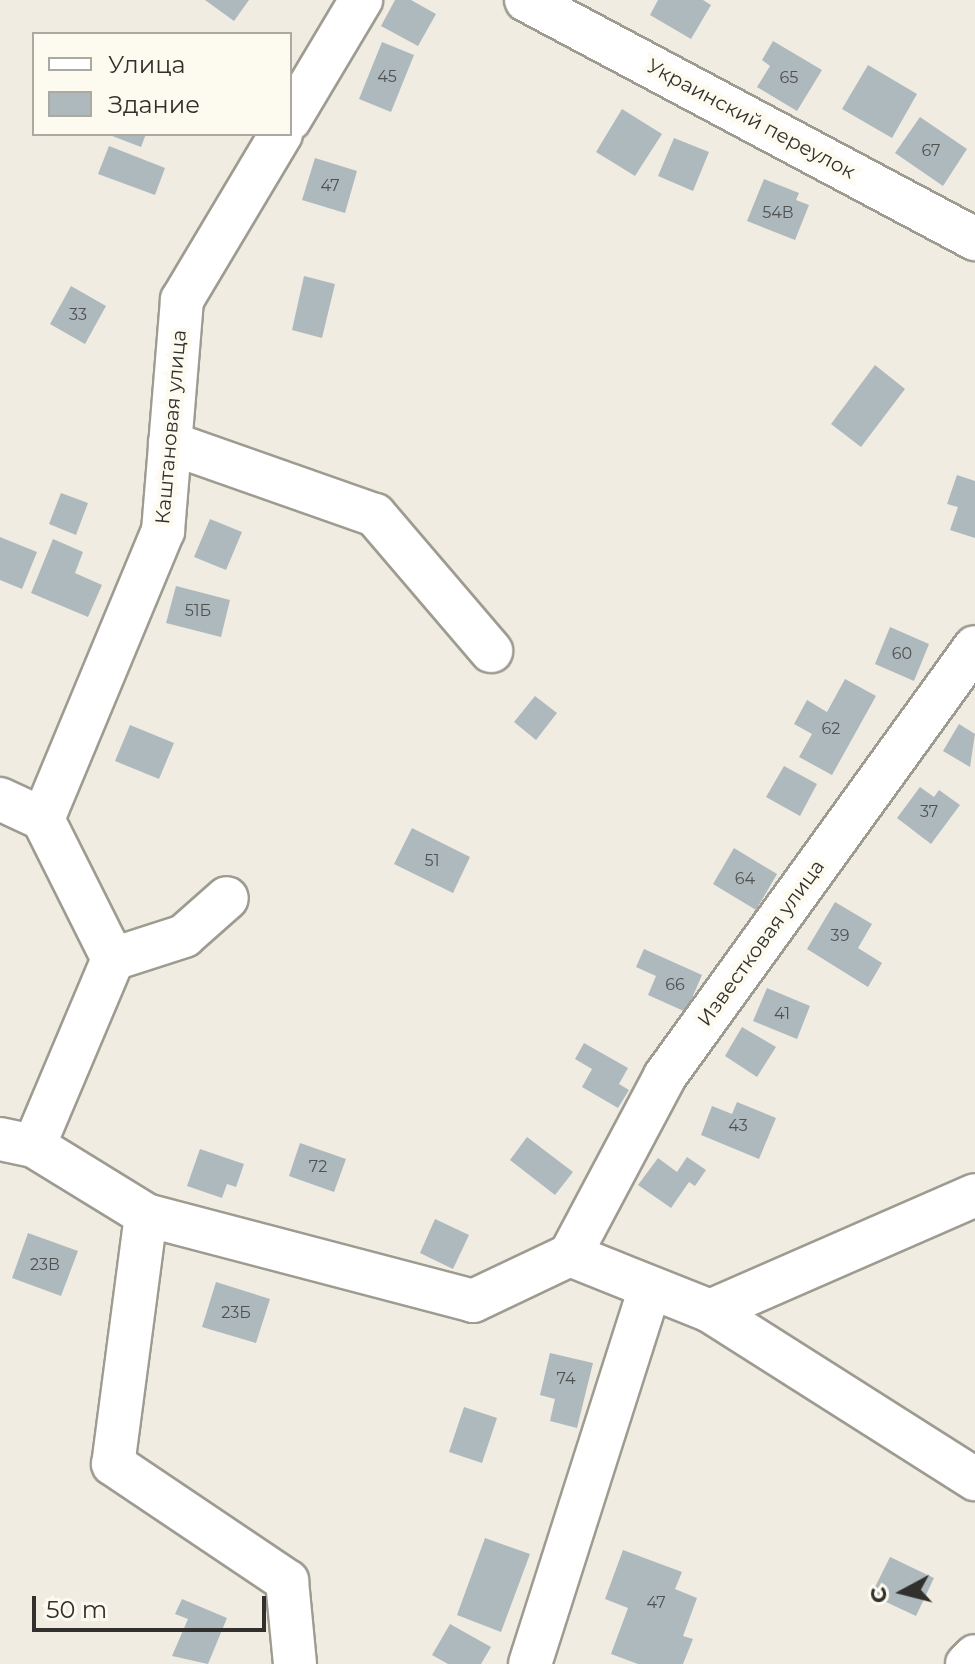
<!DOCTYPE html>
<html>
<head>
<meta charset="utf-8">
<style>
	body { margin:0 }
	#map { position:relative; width:975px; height:1664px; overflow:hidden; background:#f0ece2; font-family:Montserrat,sans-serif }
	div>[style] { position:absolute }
	.building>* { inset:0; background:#aeb9be }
	.roads { filter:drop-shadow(2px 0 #9e9b91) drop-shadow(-2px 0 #9e9b91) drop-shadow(0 2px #9e9b91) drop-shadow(0 -2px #9e9b91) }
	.minor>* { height:42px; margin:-21px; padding:0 21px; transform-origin:21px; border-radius:21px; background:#fff }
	span { translate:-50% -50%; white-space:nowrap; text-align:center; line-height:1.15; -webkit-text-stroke:8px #fdfaef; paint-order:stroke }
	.number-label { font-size:16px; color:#505250 }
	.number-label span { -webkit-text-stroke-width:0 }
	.street-label { font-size:20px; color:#31302c }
	.legend { position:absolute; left:32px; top:32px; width:260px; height:104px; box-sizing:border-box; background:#fdfaef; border:2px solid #aba9a1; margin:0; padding:10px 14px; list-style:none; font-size:24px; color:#31302c }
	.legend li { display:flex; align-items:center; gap:16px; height:40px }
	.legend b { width:40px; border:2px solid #aba9a1 }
	.north { position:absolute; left:863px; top:1552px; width:80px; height:80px; -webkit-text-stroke:6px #fdfaef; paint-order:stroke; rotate:263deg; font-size:22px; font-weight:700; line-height:32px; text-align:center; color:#31302c }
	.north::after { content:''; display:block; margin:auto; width:28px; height:36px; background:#31302c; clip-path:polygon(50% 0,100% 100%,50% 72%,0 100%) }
	.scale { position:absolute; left:32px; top:1596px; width:234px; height:36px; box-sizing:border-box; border:4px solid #31302c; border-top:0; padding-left:10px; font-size:24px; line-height:28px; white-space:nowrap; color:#31302c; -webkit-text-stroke:6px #fdfaef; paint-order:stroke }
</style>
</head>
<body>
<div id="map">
	<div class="building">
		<div style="clip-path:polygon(205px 0,249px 0,234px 21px)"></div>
		<div style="clip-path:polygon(395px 0,411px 0,436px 14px,418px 46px,381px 26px)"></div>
		<div style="clip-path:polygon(658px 0,703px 0,711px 5px,691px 39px,650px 15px)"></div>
		<div style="clip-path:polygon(773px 41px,822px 70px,797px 111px,757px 87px,770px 66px,762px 60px)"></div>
		<div style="clip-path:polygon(382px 42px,414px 55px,391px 112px,359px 99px)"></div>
		<div style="clip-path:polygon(868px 65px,917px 94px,892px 138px,842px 109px)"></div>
		<div style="clip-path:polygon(622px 109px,662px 134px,635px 176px,596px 152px)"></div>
		<div style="clip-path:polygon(920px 117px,967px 149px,943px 186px,895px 153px)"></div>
		<div style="clip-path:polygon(107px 134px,146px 134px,141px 147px)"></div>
		<div style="clip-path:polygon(674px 138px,709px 152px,693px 191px,658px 176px)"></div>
		<div style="clip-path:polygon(109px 146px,165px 168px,155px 195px,98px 174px)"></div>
		<div style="clip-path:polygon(315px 158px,357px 171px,345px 213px,302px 200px)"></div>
		<div style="clip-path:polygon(764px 179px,799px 193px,796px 200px,809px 205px,795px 240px,747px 221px)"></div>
		<div style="clip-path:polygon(304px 276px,335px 284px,322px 338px,292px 330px)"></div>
		<div style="clip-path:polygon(71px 286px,106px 306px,85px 344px,50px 324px)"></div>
		<div style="clip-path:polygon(875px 365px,905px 389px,861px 447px,831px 424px)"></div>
		<div style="clip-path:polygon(957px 475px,975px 481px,975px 538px,950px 530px,958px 507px,947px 504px)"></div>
		<div style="clip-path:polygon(61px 493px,88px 503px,76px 535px,49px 524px)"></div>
		<div style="clip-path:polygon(210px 519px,242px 532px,226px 570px,194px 557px)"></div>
		<div style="clip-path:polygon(0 537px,37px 552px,22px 589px,0 580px)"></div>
		<div style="clip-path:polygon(53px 539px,83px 552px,75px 573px,102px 585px,88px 617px,31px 593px)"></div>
		<div style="clip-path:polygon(176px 586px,230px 600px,221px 637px,166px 623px)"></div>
		<div style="clip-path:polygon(890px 627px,929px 644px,914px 681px,875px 664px)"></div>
		<div style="clip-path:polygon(845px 679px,876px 696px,832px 775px,799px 757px,812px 734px,794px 724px,807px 700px,827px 712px)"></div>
		<div style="clip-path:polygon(535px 696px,557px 713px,536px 740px,514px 722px)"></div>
		<div style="clip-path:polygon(959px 724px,975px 734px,970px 767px,943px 751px)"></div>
		<div style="clip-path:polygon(130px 725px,174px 743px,159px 779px,115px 761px)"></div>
		<div style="clip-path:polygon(784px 766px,817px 784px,800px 816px,766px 797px)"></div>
		<div style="clip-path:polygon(920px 787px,934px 797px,939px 790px,960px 805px,931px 844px,897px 818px)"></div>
		<div style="clip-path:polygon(412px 828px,470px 857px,453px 893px,394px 864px)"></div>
		<div style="clip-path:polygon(734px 848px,777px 874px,756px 910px,713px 884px)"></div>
		<div style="clip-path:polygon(835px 902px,872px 924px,858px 948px,882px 963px,868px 987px,807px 949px)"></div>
		<div style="clip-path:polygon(644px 949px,702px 975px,686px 1012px,648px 995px,656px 976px,636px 967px)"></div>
		<div style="clip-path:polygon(767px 988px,810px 1006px,797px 1039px,753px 1021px)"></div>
		<div style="clip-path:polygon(742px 1027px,776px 1047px,757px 1077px,725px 1056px)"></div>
		<div style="clip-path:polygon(584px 1043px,628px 1068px,619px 1084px,629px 1090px,618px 1108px,582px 1087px,592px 1069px,575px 1059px)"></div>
		<div style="clip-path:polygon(737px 1102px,776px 1118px,759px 1159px,701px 1135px,712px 1106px,732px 1114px)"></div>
		<div style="clip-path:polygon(527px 1137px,573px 1172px,555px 1195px,510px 1160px)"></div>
		<div style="clip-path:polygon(300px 1143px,346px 1159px,334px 1192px,289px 1176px)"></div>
		<div style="clip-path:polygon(200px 1149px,244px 1164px,236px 1187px,227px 1184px,222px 1198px,187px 1186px)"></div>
		<div style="clip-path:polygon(687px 1157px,706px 1170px,695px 1186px,689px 1182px,671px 1208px,638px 1185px,658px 1158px,677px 1172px)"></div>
		<div style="clip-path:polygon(435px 1219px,469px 1235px,453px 1269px,420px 1253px)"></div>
		<div style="clip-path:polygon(28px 1233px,78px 1251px,61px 1296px,12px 1278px)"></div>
		<div style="clip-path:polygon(216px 1282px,270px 1299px,256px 1343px,202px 1327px)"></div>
		<div style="clip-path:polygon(550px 1353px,593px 1363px,577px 1428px,550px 1421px,555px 1399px,540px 1395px)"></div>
		<div style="clip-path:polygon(464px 1407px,497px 1418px,482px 1463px,449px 1452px)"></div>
		<div style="clip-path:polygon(485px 1538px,530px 1554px,501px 1632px,457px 1615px)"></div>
		<div style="clip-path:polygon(623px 1550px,682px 1572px,675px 1589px,697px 1598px,683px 1636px,693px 1639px,683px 1664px,638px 1664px,611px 1654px,628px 1608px,605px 1599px)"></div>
		<div style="clip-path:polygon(890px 1557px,934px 1578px,916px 1616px,871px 1595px)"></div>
		<div style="clip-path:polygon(182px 1599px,227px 1618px,208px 1664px,172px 1656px,188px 1619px,175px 1614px)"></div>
		<div style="clip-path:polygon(450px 1624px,491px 1647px,481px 1664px,448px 1664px,432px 1655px)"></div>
	</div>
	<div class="roads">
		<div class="minor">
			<div style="left:526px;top:0;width:509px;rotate:28.03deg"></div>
			<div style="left:290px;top:119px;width:139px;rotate:-59.2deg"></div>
			<div style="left:170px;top:443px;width:217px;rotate:19.4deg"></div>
			<div style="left:375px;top:515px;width:179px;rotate:49.5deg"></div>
			<div style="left:0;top:799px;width:47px;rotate:24.9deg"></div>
			<div style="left:113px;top:959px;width:75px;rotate:-17.9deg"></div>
			<div style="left:184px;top:936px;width:57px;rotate:-41.5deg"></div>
			<div style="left:0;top:1139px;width:35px;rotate:12deg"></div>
			<div style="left:34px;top:1146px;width:132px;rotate:31.6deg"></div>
			<div style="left:146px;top:1215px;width:338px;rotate:14.7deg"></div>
			<div style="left:473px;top:1301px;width:107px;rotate:-25.4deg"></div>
			<div style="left:570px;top:1255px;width:151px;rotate:21.8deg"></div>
			<div style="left:710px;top:1311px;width:289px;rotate:-23.6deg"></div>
			<div style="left:34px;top:1146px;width:203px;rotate:-67.1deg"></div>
			<div style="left:113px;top:959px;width:157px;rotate:-116.6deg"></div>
			<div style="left:43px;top:819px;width:312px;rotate:-67.4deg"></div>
			<div style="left:163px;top:531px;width:232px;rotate:-85.3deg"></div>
			<div style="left:182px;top:300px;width:193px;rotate:-59.2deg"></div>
			<div style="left:146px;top:1215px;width:251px;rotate:97.5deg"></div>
			<div style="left:113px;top:1464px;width:210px;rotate:33.9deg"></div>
			<div style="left:287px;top:1581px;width:83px;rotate:84.5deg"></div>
			<div style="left:570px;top:1255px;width:203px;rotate:-62deg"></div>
			<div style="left:665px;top:1076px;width:529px;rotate:-54.15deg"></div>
			<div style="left:710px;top:1311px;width:314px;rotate:32.4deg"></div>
			<div style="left:530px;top:1664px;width:394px;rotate:-72.3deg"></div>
			<div style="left:967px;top:1664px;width:11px;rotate:-45deg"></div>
		</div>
	</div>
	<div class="number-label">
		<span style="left:387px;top:77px">45</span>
		<span style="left:789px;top:78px">65</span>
		<span style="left:931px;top:151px">67</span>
		<span style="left:330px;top:186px">47</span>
		<span style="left:778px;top:213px">54В</span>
		<span style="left:78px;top:315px">33</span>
		<span style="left:198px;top:611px">51Б</span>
		<span style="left:902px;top:654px">60</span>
		<span style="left:831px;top:729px">62</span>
		<span style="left:929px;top:812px">37</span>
		<span style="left:432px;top:861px">51</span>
		<span style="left:745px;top:879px">64</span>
		<span style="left:840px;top:936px">39</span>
		<span style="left:675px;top:985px">66</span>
		<span style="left:782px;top:1014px">41</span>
		<span style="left:738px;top:1126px">43</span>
		<span style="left:318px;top:1167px">72</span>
		<span style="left:45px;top:1265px">23В</span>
		<span style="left:236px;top:1313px">23Б</span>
		<span style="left:566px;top:1379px">74</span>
		<span style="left:656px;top:1603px">47</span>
	</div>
	<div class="street-label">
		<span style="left:751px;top:119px;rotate:28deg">Украинский переулок</span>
		<span style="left:171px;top:427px;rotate:-85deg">Каштановая улица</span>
		<span style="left:761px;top:943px;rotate:-54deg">Известковая улица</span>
	</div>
	<ul class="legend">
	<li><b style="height:10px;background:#fff"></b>Улица</li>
	<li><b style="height:22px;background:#aeb9be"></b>Здание</li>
	</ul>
	<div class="north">С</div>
	<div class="scale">50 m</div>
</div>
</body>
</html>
